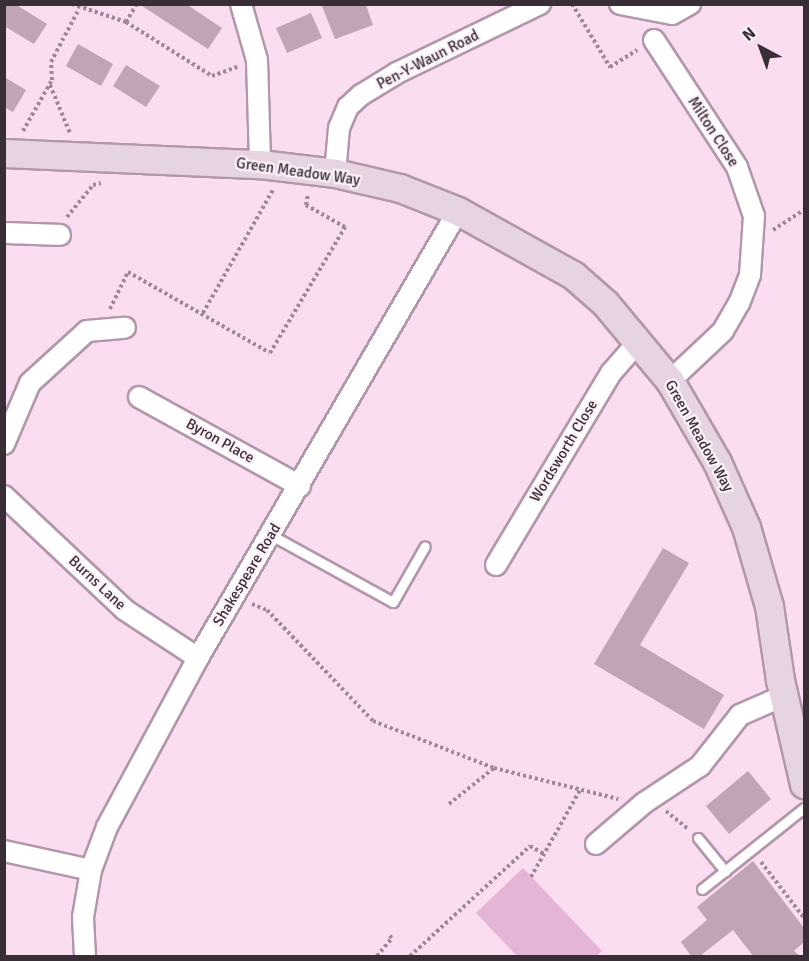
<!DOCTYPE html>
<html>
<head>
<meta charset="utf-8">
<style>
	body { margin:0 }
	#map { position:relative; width:809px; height:961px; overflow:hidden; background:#fbddf2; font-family:Signika,sans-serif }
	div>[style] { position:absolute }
	.green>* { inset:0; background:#e5b5d7 }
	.building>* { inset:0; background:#c0a4b8 }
	.path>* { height:4px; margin-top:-2px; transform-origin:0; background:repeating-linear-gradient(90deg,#9e8897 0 3px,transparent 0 6px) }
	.roads { filter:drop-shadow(2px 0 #b297aa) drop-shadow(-2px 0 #b297aa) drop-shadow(0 2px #b297aa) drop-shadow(0 -2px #b297aa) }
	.lane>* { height:9px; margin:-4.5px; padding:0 4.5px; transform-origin:4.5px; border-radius:4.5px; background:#fff }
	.street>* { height:20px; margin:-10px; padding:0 10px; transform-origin:10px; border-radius:10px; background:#fff }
	.secondary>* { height:27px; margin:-13.5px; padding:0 13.5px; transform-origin:13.5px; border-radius:13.5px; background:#e7d4e2 }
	span { translate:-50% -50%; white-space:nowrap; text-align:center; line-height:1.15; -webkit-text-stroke:4.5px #fcf0f9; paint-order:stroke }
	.street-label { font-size:15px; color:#3a2e36 }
	.frame { position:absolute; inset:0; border:6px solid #3a2e36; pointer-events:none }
	.north { position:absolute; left:731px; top:18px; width:60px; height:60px; -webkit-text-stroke:4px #fcf0f9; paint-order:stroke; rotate:319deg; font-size:16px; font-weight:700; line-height:24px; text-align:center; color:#3a2e36 }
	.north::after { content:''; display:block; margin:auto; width:21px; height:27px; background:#3a2e36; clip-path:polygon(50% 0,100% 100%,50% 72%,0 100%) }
</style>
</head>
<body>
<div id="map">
	<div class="green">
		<div style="clip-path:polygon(523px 868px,602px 951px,596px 956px,517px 956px,476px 913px)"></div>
	</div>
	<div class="building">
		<div style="clip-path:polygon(4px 4px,15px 4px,47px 24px,34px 44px,4px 26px)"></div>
		<div style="clip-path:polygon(139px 4px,186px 4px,222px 28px,208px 49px)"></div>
		<div style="clip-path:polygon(366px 5px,373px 25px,335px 39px,322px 6px)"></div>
		<div style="clip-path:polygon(311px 13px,322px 38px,287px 53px,276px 28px)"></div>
		<div style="clip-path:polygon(78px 44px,113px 64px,101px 86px,66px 66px)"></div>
		<div style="clip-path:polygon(126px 65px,160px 86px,146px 107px,113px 86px)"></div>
		<div style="clip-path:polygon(4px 77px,26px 90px,13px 112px,4px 107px)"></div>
		<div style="clip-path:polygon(663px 548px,689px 563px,640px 645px,724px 695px,704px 729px,594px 664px)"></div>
		<div style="clip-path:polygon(748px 771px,771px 799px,729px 834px,706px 806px)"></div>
		<div style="clip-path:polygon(753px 861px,804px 928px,804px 942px,794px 951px,800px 956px,753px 956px,733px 930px,700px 956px,691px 956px,681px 942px,707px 920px,697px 907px)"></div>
	</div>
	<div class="path">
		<div style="left:72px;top:4px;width:57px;rotate:18.4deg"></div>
		<div style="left:126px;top:22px;width:102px;rotate:32.1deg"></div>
		<div style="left:212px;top:76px;width:27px;rotate:-20deg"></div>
		<div style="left:572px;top:4px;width:74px;rotate:58.9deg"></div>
		<div style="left:610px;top:67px;width:32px;rotate:-32deg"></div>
		<div style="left:126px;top:22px;width:21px;rotate:-59deg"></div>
		<div style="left:50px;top:85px;width:52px;rotate:67.4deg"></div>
		<div style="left:23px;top:131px;width:59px;rotate:-60.4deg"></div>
		<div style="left:52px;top:80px;width:18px;rotate:-93deg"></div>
		<div style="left:51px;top:62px;width:60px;rotate:-62.2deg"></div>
		<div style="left:67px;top:217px;width:41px;rotate:-50.9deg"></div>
		<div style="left:93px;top:185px;width:8px;rotate:-14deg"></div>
		<div style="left:773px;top:230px;width:37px;rotate:-33deg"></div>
		<div style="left:110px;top:309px;width:41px;rotate:-64.1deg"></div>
		<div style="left:128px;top:272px;width:163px;rotate:29.7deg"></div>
		<div style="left:270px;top:353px;width:147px;rotate:-59.2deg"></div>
		<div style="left:345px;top:227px;width:45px;rotate:-150.6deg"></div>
		<div style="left:306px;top:205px;width:10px;rotate:-79deg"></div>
		<div style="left:203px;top:313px;width:142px;rotate:-60.4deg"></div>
		<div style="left:252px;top:604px;width:16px;rotate:22deg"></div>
		<div style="left:267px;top:610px;width:153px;rotate:46.3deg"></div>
		<div style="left:373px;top:721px;width:130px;rotate:21.2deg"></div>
		<div style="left:494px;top:768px;width:128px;rotate:14deg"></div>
		<div style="left:449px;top:804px;width:58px;rotate:-38.7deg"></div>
		<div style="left:666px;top:811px;width:28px;rotate:39deg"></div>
		<div style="left:761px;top:862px;width:71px;rotate:52.5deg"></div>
		<div style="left:531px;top:877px;width:100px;rotate:-60.6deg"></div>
		<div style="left:377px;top:956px;width:23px;rotate:-50deg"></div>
		<div style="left:392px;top:938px;width:4px;rotate:-135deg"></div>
		<div style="left:410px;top:956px;width:163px;rotate:-42.5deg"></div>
		<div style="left:530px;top:846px;width:16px;rotate:30deg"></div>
	</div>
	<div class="roads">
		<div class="lane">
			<div style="left:271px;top:535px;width:139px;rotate:28.8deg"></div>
			<div style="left:393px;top:602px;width:64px;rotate:-60.3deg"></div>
			<div style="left:698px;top:838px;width:43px;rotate:50.7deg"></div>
			<div style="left:702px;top:889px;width:130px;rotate:-38.5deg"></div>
		</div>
		<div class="street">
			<div style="left:241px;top:4px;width:58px;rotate:74.1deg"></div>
			<div style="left:257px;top:60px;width:104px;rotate:88.3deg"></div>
			<div style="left:620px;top:4px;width:53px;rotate:10.9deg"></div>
			<div style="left:672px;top:14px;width:21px;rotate:-29deg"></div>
			<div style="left:654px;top:40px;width:152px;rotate:56.8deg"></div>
			<div style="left:737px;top:167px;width:52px;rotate:70.9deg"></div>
			<div style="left:754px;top:216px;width:59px;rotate:93.9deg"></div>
			<div style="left:750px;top:275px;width:30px;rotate:111deg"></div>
			<div style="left:739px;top:303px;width:32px;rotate:120deg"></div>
			<div style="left:723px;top:331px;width:73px;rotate:136.7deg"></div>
			<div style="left:335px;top:173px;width:45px;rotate:-84.9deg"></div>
			<div style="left:339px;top:128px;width:23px;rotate:-67deg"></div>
			<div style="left:348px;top:107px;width:18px;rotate:-43deg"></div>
			<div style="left:361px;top:95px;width:42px;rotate:-31.4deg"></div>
			<div style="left:397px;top:73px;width:159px;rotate:-25.8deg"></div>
			<div style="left:4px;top:233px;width:56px;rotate:2deg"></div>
			<div style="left:139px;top:397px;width:184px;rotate:28.9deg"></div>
			<div style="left:4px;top:444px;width:66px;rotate:-66.9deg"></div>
			<div style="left:30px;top:383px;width:77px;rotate:-42.4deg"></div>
			<div style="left:87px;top:331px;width:38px;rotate:-5deg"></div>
			<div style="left:4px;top:496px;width:166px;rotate:43.3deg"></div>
			<div style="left:125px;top:610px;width:87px;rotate:33.3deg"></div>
			<div style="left:496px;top:565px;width:224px;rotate:-59.1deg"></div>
			<div style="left:611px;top:373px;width:41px;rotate:-48.9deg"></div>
			<div style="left:596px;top:844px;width:63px;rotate:-40.5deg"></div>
			<div style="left:644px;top:803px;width:67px;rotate:-33.5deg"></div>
			<div style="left:700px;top:766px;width:65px;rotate:-51.9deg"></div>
			<div style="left:740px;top:715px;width:47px;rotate:-23.8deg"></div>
			<div style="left:4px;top:851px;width:89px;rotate:12.3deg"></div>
			<div style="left:85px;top:956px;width:39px;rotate:-93deg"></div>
			<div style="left:83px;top:917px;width:48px;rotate:-80.3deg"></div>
			<div style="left:91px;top:870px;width:46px;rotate:-69.6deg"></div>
			<div style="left:107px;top:827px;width:192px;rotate:-61.7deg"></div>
			<div style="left:198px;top:658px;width:517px;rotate:-59.82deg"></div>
		</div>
		<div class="secondary">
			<div style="left:4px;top:153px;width:256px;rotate:2.5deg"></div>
			<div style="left:260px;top:164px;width:76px;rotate:6.8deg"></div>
			<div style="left:335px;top:173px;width:67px;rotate:13deg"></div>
			<div style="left:400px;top:188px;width:62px;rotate:21.6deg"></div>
			<div style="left:458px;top:211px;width:132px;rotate:29.1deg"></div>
			<div style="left:573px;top:275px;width:43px;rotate:41.2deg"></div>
			<div style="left:605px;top:303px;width:102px;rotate:50.2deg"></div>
			<div style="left:670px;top:381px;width:94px;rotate:59.9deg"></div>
			<div style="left:717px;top:462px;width:71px;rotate:66deg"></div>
			<div style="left:746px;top:527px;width:82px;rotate:73.8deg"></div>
			<div style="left:769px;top:606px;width:75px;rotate:81.5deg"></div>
			<div style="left:780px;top:680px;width:107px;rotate:77deg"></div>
		</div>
	</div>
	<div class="street-label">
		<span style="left:428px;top:60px;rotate:-27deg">Pen-Y-Waun Road</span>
		<span style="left:713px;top:132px;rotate:57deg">Milton Close</span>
		<span style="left:298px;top:172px;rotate:8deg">Green Meadow Way</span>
		<span style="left:699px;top:436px;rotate:61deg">Green Meadow Way</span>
		<span style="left:220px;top:441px;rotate:29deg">Byron Place</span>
		<span style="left:564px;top:451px;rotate:-59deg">Wordsworth Close</span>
		<span style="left:247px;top:575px;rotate:-59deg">Shakespeare Road</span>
		<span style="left:97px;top:583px;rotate:43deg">Burns Lane</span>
	</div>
	<div class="frame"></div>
	<div class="north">N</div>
</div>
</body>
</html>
